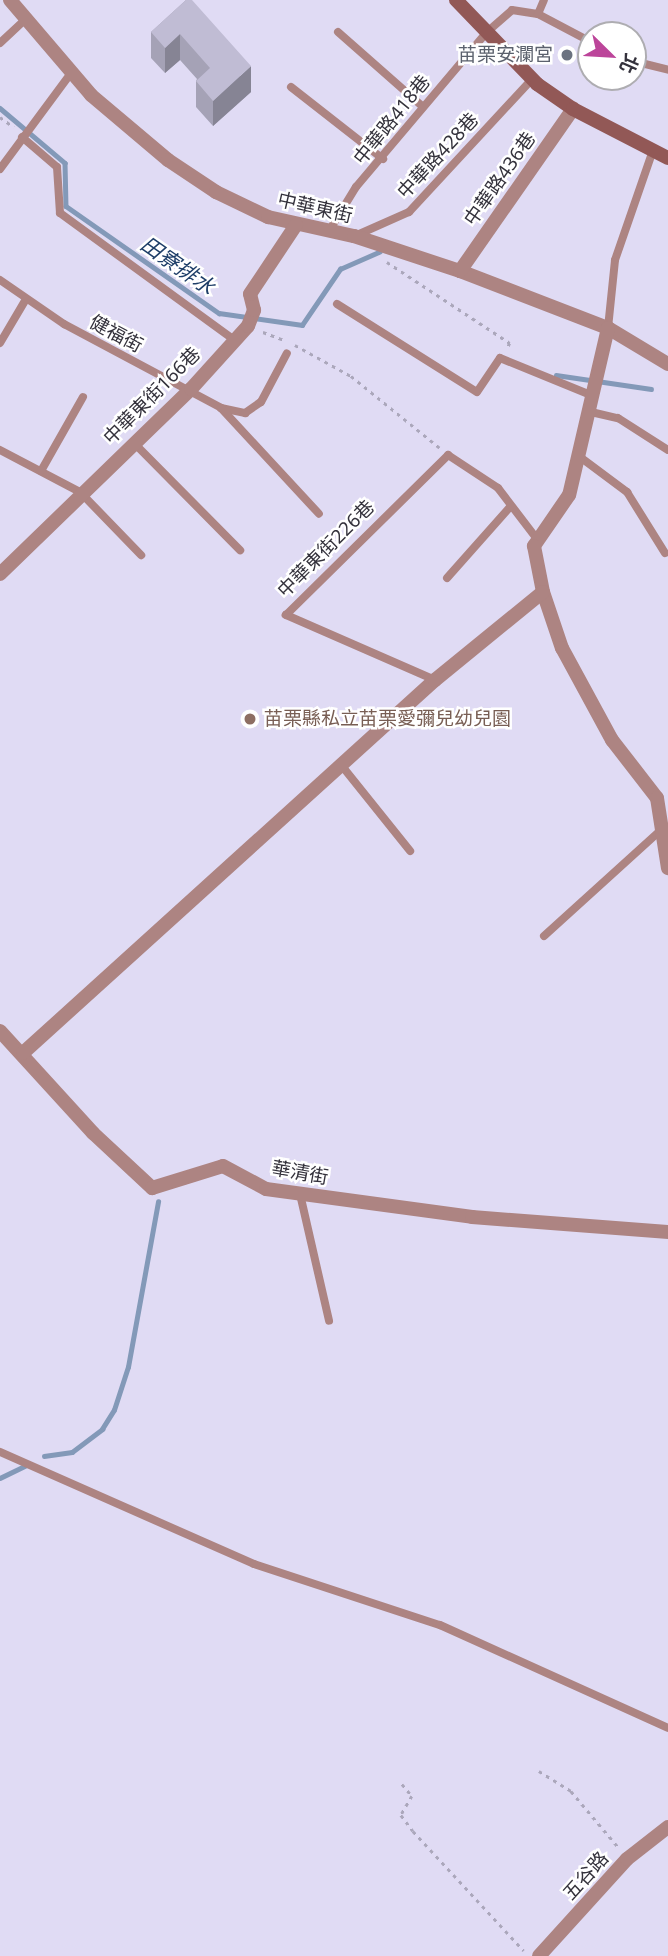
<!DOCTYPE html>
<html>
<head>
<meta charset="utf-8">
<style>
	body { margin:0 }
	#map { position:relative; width:668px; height:1956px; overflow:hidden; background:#e0dbf4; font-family:"Noto Sans","Noto Sans TC",sans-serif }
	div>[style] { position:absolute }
	.stream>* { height:4.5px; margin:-2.25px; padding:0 2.25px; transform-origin:2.25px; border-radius:2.25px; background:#8399b8 }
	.path>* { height:2.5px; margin-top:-1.25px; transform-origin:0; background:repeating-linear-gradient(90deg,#aba7bb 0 3.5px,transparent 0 8.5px) }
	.lane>* { height:8px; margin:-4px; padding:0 4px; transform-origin:4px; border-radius:4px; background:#ad8482 }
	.street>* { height:14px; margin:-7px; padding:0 7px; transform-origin:7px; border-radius:7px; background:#ad8482 }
	.secondary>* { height:14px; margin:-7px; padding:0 7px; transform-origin:7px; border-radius:7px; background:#925856 }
	.wall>* { inset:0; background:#a5a2b6 }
	.shaded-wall>* { inset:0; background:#868494 }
	.building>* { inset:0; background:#c0bcd4 }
	.dots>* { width:19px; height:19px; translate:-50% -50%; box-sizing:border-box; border:4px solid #fff; border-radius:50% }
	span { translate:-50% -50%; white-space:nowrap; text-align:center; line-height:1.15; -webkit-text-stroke:5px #fff; paint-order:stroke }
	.worship-label { font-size:19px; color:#5b616d }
	.right { translate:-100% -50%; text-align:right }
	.street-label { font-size:19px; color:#34323c }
	.education-label { font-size:19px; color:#785e54 }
	.left { translate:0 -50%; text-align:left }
	.water-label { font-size:21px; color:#1e3e68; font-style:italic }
	.north { position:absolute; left:577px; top:21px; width:70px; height:70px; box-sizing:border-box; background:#fff; border:2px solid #aeadb1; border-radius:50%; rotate:114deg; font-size:19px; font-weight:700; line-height:28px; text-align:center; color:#34323c }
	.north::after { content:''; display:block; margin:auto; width:24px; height:32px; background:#bc459a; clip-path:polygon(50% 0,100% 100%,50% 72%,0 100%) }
</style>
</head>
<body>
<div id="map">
	<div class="stream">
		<div style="left:0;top:108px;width:85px;rotate:40.2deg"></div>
		<div style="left:65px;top:163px;width:43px;rotate:88.7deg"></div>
		<div style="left:66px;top:206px;width:187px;rotate:35deg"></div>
		<div style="left:219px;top:313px;width:84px;rotate:8.2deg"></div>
		<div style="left:302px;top:325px;width:68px;rotate:-55.8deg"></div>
		<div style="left:340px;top:269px;width:43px;rotate:-23.6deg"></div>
		<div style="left:556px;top:375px;width:96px;rotate:8.4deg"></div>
		<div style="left:44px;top:1456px;width:28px;rotate:-8deg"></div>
		<div style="left:72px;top:1452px;width:38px;rotate:-37deg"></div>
		<div style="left:102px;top:1429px;width:22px;rotate:-58deg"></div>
		<div style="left:114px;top:1410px;width:45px;rotate:-72deg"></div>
		<div style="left:128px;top:1367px;width:168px;rotate:-79.7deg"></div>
		<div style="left:0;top:1478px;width:28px;rotate:-26deg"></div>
	</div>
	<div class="path">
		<div style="left:0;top:117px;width:17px;rotate:36deg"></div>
		<div style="left:387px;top:262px;width:147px;rotate:33.4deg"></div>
		<div style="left:510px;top:343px;width:4px;rotate:117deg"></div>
		<div style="left:263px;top:332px;width:25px;rotate:21deg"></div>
		<div style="left:295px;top:345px;width:64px;rotate:29deg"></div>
		<div style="left:351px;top:376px;width:114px;rotate:39deg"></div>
		<div style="left:539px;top:1771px;width:38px;rotate:32deg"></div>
		<div style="left:571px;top:1791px;width:75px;rotate:49.9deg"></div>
		<div style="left:402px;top:1784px;width:16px;rotate:50deg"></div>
		<div style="left:412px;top:1796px;width:22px;rotate:120deg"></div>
		<div style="left:401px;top:1815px;width:20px;rotate:53deg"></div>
		<div style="left:413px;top:1831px;width:163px;rotate:47.2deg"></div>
	</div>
	<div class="lane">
		<div style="left:538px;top:14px;width:60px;rotate:27.8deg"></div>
		<div style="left:338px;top:32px;width:112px;rotate:41.4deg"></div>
		<div style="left:0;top:43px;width:35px;rotate:-43deg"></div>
		<div style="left:633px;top:61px;width:36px;rotate:14deg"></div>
		<div style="left:291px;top:87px;width:117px;rotate:38deg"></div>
		<div style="left:22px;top:137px;width:46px;rotate:40.6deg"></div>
		<div style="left:57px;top:167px;width:46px;rotate:86.3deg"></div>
		<div style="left:60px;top:213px;width:214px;rotate:36.1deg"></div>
		<div style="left:0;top:169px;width:119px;rotate:-53.5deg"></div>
		<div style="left:329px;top:231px;width:52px;rotate:-58.5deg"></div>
		<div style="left:356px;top:187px;width:203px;rotate:-49.8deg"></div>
		<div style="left:487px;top:32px;width:33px;rotate:-41deg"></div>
		<div style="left:512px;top:10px;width:26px;rotate:9deg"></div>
		<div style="left:538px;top:14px;width:15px;rotate:-67deg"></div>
		<div style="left:357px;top:235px;width:57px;rotate:-23.9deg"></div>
		<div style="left:409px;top:212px;width:181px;rotate:-47.2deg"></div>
		<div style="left:0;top:280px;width:78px;rotate:34.5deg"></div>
		<div style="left:64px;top:324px;width:178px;rotate:28.1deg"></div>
		<div style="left:221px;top:408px;width:25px;rotate:12deg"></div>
		<div style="left:245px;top:413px;width:19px;rotate:-35deg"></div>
		<div style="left:261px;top:402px;width:55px;rotate:-62deg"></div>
		<div style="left:337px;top:304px;width:165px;rotate:32.2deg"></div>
		<div style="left:477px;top:392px;width:41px;rotate:-55.9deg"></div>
		<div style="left:500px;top:358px;width:100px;rotate:22.2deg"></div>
		<div style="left:608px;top:328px;width:68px;rotate:-84.1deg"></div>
		<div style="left:615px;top:260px;width:116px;rotate:-70.9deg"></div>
		<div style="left:0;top:343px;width:51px;rotate:-59.4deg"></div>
		<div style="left:221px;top:408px;width:144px;rotate:47.2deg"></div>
		<div style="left:591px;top:412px;width:28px;rotate:13deg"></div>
		<div style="left:618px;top:418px;width:59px;rotate:32.6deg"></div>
		<div style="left:134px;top:443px;width:151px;rotate:45.3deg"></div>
		<div style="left:0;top:450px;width:90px;rotate:27.7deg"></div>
		<div style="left:80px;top:492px;width:88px;rotate:45.9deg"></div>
		<div style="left:580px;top:457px;width:59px;rotate:36.7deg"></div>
		<div style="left:627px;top:492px;width:72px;rotate:58.1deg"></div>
		<div style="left:41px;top:471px;width:85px;rotate:-60.4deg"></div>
		<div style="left:447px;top:578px;width:96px;rotate:-48.4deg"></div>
		<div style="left:435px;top:680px;width:163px;rotate:-156.4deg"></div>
		<div style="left:286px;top:615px;width:228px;rotate:-44.6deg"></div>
		<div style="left:448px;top:455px;width:60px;rotate:33.4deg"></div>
		<div style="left:498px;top:488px;width:64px;rotate:52.6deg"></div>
		<div style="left:342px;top:766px;width:109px;rotate:51.3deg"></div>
		<div style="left:544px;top:936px;width:158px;rotate:-42.2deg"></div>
		<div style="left:300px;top:1194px;width:130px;rotate:77.1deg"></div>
		<div style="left:0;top:1452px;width:278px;rotate:23.8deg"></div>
		<div style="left:254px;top:1564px;width:196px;rotate:18.2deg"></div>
		<div style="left:440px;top:1625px;width:250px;rotate:24.3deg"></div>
	</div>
	<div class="street">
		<div style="left:10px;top:0;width:125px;rotate:49.5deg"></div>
		<div style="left:91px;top:95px;width:101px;rotate:40.2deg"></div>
		<div style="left:168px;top:160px;width:58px;rotate:33.7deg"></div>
		<div style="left:216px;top:192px;width:58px;rotate:25.7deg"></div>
		<div style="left:268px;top:217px;width:88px;rotate:12.5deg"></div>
		<div style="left:354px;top:236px;width:112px;rotate:18.3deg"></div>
		<div style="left:460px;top:271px;width:159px;rotate:21.1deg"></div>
		<div style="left:608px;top:328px;width:70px;rotate:31deg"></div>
		<div style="left:460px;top:271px;width:198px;rotate:-55.1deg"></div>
		<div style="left:608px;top:328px;width:171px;rotate:103.1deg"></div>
		<div style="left:569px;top:495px;width:62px;rotate:124.5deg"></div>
		<div style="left:534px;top:546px;width:47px;rotate:78.9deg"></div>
		<div style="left:543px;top:592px;width:59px;rotate:71.3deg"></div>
		<div style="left:562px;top:648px;width:105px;rotate:61.5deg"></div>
		<div style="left:612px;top:740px;width:73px;rotate:52.2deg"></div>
		<div style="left:657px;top:798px;width:71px;rotate:81.1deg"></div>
		<div style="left:0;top:574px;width:266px;rotate:-44.1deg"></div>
		<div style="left:191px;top:389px;width:85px;rotate:-47.9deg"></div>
		<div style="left:248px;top:326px;width:17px;rotate:-69deg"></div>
		<div style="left:254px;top:310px;width:16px;rotate:-104deg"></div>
		<div style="left:250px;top:294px;width:83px;rotate:-56.3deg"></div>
		<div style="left:0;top:1031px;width:138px;rotate:47.6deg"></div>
		<div style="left:93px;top:1133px;width:81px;rotate:43deg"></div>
		<div style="left:152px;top:1188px;width:74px;rotate:-17.2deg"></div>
		<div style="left:223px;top:1166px;width:49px;rotate:28.1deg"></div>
		<div style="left:266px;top:1189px;width:208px;rotate:7.7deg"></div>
		<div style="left:472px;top:1217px;width:197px;rotate:4.4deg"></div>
		<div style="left:23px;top:1053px;width:556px;rotate:-42.16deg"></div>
		<div style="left:435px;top:680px;width:139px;rotate:-39.2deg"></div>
		<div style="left:539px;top:1956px;width:131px;rotate:-47.8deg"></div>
		<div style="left:627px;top:1859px;width:52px;rotate:-38deg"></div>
	</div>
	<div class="secondary">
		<div style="left:456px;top:0;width:117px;rotate:46deg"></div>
		<div style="left:537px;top:84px;width:44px;rotate:34.8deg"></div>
		<div style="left:573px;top:109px;width:107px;rotate:27.3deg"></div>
	</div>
	<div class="wall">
		<div style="clip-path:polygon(186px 0,251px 92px,213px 126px,196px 107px,196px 81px,197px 79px,180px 60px,165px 73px,151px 58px,151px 32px)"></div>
	</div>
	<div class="shaded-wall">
		<div style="clip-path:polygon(180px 34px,180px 60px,165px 73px,165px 48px)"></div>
		<div style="clip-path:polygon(251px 66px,251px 92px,213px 126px,213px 101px)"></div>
	</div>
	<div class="building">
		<div style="clip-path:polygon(186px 0,192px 0,251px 66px,213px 101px,196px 81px,210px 68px,180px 34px,165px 48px,151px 32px)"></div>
	</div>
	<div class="dots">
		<div style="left:567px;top:55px;background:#6b7280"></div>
		<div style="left:250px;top:719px;background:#8d6e63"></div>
	</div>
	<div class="worship-label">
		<span class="right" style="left:553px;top:55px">苗栗安瀾宮</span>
	</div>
	<div class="street-label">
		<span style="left:392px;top:120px;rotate:-51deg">中華路418巷</span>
		<span style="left:438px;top:156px;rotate:-47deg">中華路428巷</span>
		<span style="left:500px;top:179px;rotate:-55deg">中華路436巷</span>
		<span style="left:315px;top:208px;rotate:13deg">中華東街</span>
		<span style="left:116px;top:334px;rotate:28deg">健福街</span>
		<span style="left:152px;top:396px;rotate:-45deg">中華東街166巷</span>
		<span style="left:326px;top:549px;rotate:-45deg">中華東街226巷</span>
		<span style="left:300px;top:1173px;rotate:10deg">華清街</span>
		<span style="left:586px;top:1876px;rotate:-48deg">五谷路</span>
	</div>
	<div class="education-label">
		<span class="left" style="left:264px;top:719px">苗栗縣私立苗栗愛彌兒幼兒園</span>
	</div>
	<div class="water-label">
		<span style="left:178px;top:265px;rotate:35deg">田寮排水</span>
	</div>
	<div class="north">北</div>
</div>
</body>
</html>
